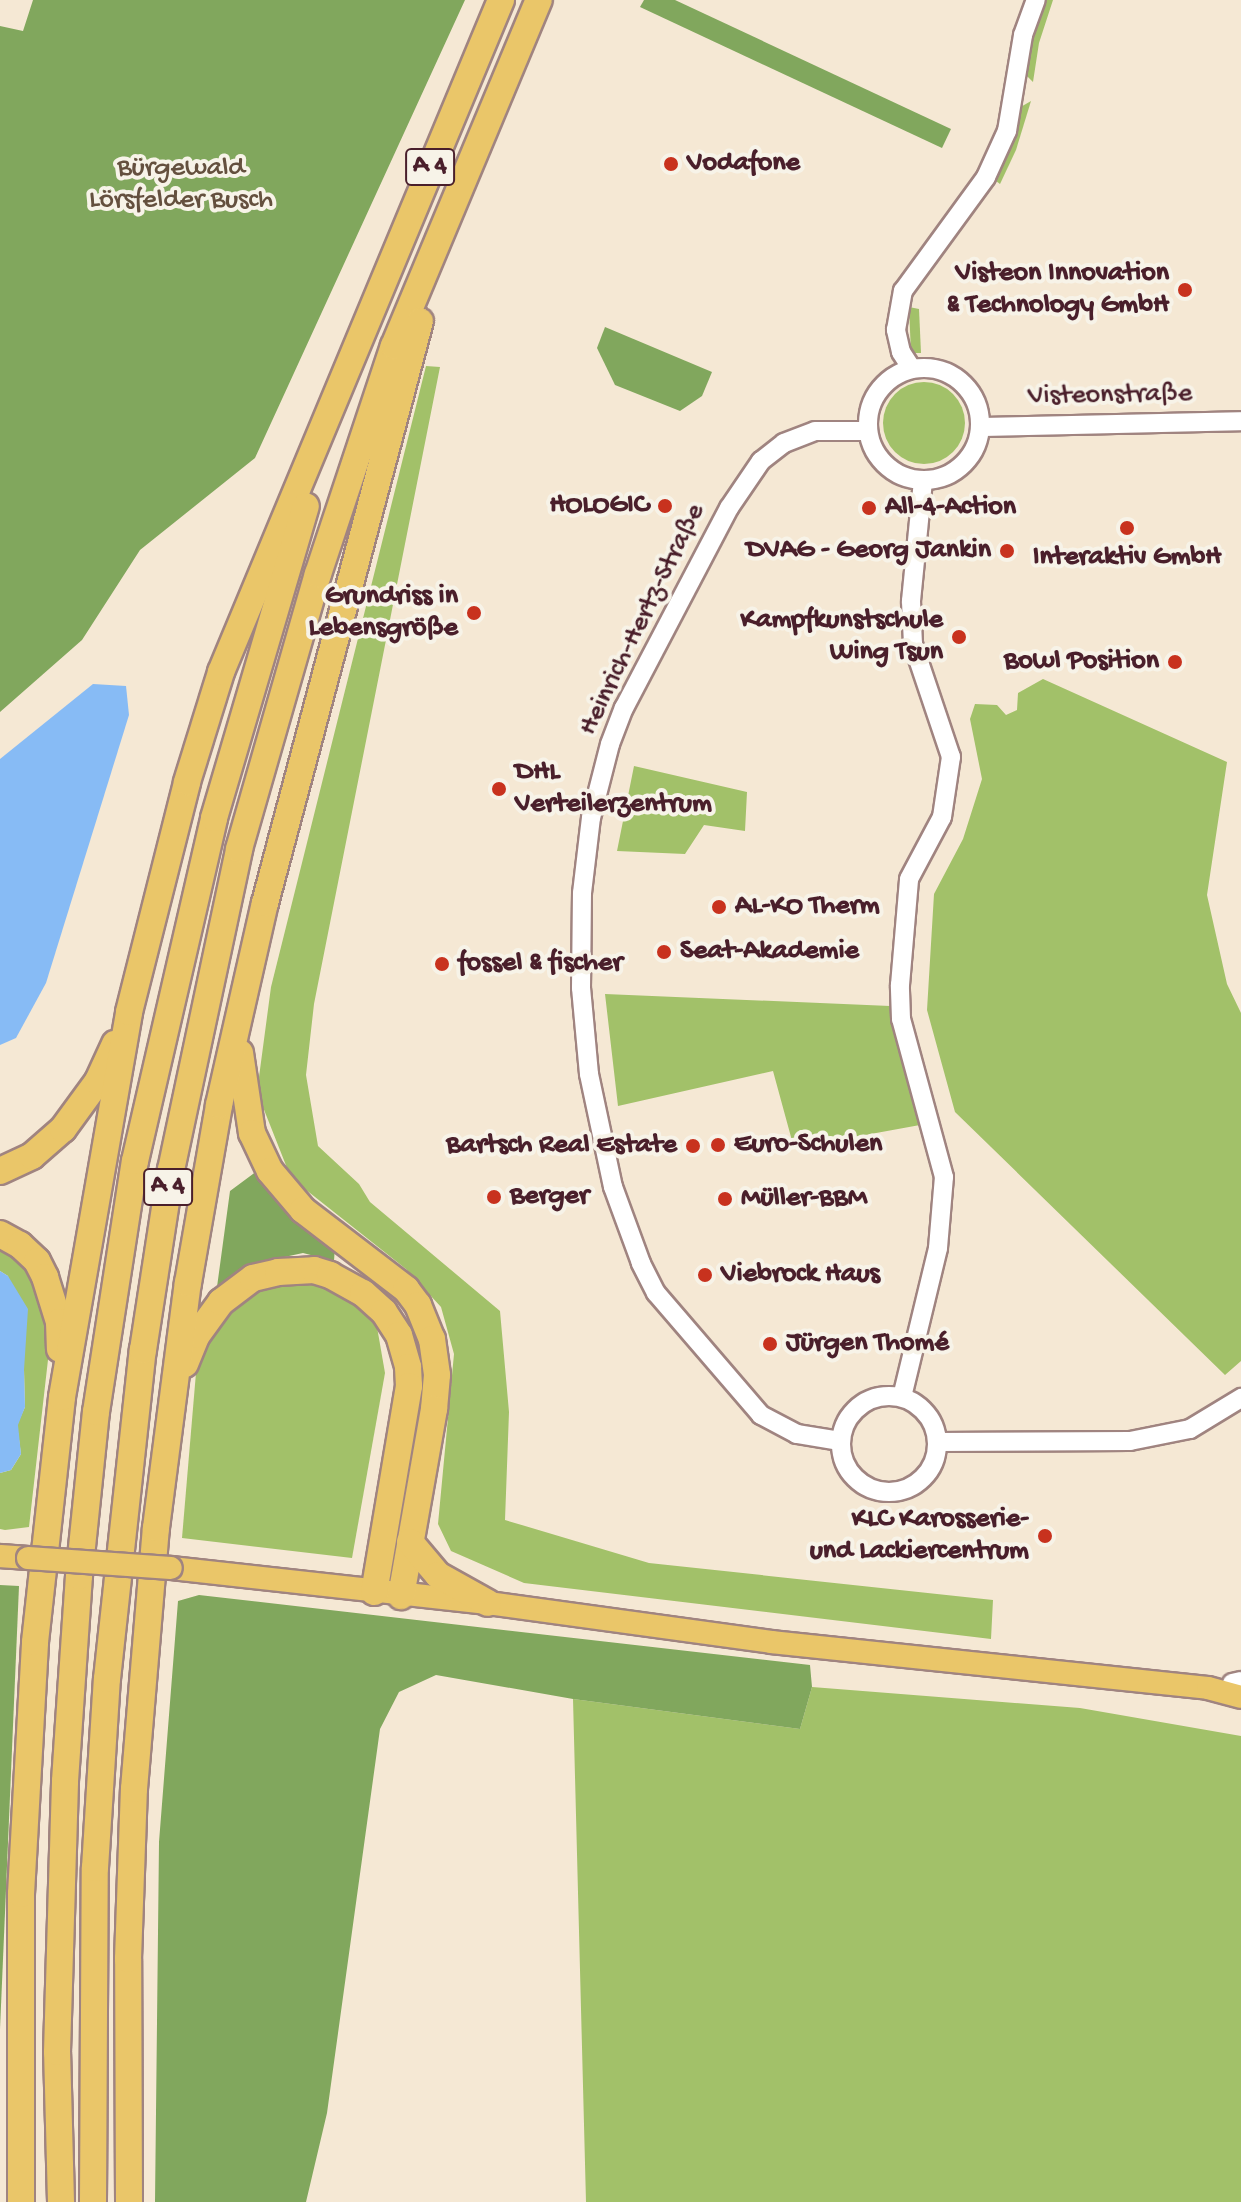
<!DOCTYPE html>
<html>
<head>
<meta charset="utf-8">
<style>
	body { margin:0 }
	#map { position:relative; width:1241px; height:2202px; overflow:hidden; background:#f5e8d4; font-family:"Gochi Hand",sans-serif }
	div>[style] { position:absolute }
	.green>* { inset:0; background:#a2c169 }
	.round { border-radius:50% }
	.forest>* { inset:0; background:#81a75d }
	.water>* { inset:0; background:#87bbf5 }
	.roads { filter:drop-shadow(2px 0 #a08480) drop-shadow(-2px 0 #a08480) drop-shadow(0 2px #a08480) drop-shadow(0 -2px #a08480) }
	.minor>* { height:18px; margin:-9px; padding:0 9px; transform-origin:9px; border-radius:9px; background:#fff }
	.minor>.ring { margin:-9px; padding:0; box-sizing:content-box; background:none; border:18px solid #fff; border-radius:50% }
	.major>* { height:22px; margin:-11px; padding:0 11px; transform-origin:11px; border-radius:11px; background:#eac669 }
	.highway>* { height:26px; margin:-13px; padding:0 13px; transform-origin:13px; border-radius:13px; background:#eac669 }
	.bridges { filter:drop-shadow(2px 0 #a08480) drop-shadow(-2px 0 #a08480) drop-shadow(0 2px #a08480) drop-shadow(0 -2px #a08480) }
	.major-bridge>* { height:22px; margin:-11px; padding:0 11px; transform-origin:11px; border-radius:11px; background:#eac669 }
	.dots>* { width:22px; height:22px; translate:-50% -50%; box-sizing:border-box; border:4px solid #f7f3e8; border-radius:50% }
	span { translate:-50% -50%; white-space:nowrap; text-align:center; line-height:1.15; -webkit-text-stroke:8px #f7f3e8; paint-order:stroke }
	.shield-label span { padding:2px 6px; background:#f7f3e8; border:2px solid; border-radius:6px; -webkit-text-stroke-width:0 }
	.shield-label { font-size:26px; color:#4a1f2b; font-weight:700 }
	.poi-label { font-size:28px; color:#4a1f2b; font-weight:700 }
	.left { translate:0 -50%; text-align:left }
	.right { translate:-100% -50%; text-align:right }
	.park-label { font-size:28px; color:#64503e }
	.street-label { font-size:28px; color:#4a1f2b }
</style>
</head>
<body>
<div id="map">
	<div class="green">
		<div style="clip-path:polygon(1042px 0,1053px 0,1039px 43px,1033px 82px,1024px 73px,1029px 40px)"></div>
		<div style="clip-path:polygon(1031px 101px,1016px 150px,1000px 184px,992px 178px,1019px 108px)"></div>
		<div style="clip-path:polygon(909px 307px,919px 309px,921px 353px,911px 353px)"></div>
		<div style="clip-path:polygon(426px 366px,440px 367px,314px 1004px,306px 1075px,318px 1146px,359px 1184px,370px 1202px,500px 1311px,509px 1412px,505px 1520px,649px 1563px,993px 1600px,991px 1639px,524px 1583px,451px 1551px,438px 1524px,454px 1354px,441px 1307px,406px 1269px,291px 1178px,257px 1092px,271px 987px)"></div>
		<div class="round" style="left:883px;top:382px;width:82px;height:82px"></div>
		<div style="clip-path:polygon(1043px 679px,1227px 762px,1207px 895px,1227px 984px,1241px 1013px,1241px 1361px,1225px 1375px,955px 1112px,927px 1010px,934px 894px,963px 839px,982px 779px,970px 719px,975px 704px,997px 705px,1006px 715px,1017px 710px,1018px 693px)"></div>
		<div style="clip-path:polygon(634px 766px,747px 792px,745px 831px,704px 825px,685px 854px,617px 851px)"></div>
		<div style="clip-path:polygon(605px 994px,890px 1006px,920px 1125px,794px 1148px,773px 1071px,618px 1106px)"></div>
		<div style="clip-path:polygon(0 1249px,30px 1271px,46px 1303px,49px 1351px,29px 1527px,5px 1530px,0 1529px,0 1473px,11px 1470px,21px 1454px,17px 1425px,25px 1407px,24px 1370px,8px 1276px,0 1271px)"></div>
		<div style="clip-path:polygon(286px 1282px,315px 1283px,350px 1300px,377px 1327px,385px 1373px,352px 1558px,182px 1538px,197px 1361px,220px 1318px,258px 1291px)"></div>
		<div style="clip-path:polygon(812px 1687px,1080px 1708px,1241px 1736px,1241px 2202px,586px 2202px,573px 1699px,800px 1729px)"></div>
	</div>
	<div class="forest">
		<div style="clip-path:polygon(33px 0,465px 0,255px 458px,140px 550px,82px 640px,0 712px,0 26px,23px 31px)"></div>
		<div style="clip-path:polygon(644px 0,675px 0,951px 129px,942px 148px,640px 7px)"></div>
		<div style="clip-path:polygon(605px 327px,712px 372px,702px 396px,680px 411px,615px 385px,597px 348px)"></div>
		<div style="clip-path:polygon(257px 1171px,335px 1246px,334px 1261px,303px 1253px,261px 1262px,217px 1287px,230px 1191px)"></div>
		<div style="clip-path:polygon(0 1585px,19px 1586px,0 2029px)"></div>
		<div style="clip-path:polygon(199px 1595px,810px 1665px,812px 1687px,800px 1729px,573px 1699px,436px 1675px,399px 1692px,380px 1729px,327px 2113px,306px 2202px,155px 2202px,159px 1842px,178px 1601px)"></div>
	</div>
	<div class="water">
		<div style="clip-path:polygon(93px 684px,126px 686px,129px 715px,46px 983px,16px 1038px,0 1045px,0 759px)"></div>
		<div style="clip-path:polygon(0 1271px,8px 1276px,28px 1309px,24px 1370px,25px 1407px,18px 1425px,21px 1454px,11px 1470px,0 1473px)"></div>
	</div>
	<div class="roads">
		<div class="minor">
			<div class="ring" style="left:868px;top:368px;width:94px;height:94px"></div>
			<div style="left:912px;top:369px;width:20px;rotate:-123deg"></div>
			<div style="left:901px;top:352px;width:23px;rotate:-103deg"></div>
			<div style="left:896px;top:330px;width:40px;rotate:-80deg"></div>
			<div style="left:903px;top:291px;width:141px;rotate:-53.9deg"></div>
			<div style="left:986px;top:177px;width:51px;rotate:-65.5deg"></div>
			<div style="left:1007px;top:131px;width:97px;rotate:-80.5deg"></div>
			<div style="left:1023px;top:35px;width:37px;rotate:-70deg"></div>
			<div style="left:981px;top:427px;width:260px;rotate:-1.3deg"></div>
			<div class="ring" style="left:841px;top:1396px;width:78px;height:78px"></div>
			<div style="left:902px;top:1397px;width:153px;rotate:-76.4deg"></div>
			<div style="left:938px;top:1248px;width:71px;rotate:-85.2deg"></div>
			<div style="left:944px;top:1177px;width:164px;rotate:-105.2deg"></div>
			<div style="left:901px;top:1019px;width:34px;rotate:-92deg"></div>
			<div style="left:900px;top:985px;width:106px;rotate:-85.1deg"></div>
			<div style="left:909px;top:879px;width:70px;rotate:-62deg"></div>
			<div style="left:942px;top:817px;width:61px;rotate:-81.5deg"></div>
			<div style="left:951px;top:757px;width:119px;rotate:-108.6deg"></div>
			<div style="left:913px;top:644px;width:43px;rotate:-92.7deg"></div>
			<div style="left:911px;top:601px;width:121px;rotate:-84.3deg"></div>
			<div style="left:840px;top:1441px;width:44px;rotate:-170.8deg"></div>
			<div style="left:797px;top:1434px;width:41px;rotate:-152.2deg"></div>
			<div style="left:761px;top:1415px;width:161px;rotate:-130.7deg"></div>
			<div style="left:656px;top:1293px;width:34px;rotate:-117deg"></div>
			<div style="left:641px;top:1263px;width:81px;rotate:-110.2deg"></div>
			<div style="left:613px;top:1187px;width:116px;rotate:-102deg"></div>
			<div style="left:589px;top:1074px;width:86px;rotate:-95.3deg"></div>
			<div style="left:581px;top:988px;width:95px;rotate:-89.4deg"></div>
			<div style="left:582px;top:893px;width:76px;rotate:-83.2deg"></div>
			<div style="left:591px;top:818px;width:76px;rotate:-75.6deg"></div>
			<div style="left:610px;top:744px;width:39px;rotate:-69deg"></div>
			<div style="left:624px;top:708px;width:226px;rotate:-62.3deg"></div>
			<div style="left:729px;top:508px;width:57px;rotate:-55.8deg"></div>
			<div style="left:761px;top:461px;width:29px;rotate:-38deg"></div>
			<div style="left:784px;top:443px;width:33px;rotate:-21deg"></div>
			<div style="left:815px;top:431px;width:53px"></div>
			<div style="left:938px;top:1442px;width:192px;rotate:-0.3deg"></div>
			<div style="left:1130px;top:1441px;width:61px;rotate:-11.3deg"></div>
			<div style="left:1190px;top:1429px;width:60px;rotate:-31.3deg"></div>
			<div style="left:1232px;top:1683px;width:9px;rotate:-13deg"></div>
		</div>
		<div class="major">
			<div style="left:0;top:1556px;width:28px;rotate:4deg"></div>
			<div style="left:171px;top:1568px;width:319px;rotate:6.3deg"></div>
			<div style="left:488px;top:1603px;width:286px;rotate:7.8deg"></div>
			<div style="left:771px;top:1642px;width:439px;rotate:6deg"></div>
			<div style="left:1208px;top:1688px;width:34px;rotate:15deg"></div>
		</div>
		<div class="highway">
			<div style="left:240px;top:1053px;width:81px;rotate:81.5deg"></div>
			<div style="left:252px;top:1133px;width:42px;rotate:64.7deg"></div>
			<div style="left:270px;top:1171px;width:51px;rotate:49.8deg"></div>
			<div style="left:303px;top:1210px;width:130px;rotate:37.5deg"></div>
			<div style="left:406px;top:1289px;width:20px;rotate:53deg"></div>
			<div style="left:418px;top:1305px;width:37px;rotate:68deg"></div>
			<div style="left:432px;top:1339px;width:36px;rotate:82deg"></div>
			<div style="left:437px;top:1375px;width:34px;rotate:95deg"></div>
			<div style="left:434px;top:1409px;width:190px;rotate:100deg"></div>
			<div style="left:0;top:1171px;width:35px;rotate:-25deg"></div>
			<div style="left:32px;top:1156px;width:41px;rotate:-41.1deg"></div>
			<div style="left:63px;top:1129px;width:59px;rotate:-53.9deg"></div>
			<div style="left:98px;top:1081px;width:41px;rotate:-65.3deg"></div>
			<div style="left:0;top:1234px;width:23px;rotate:29deg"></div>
			<div style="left:20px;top:1245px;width:23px;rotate:43deg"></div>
			<div style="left:37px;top:1261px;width:18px;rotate:63deg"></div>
			<div style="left:45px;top:1277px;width:47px;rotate:72.7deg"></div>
			<div style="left:59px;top:1322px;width:27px;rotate:88deg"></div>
			<div style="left:185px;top:1364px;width:31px;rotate:-68deg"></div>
			<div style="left:197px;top:1335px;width:41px;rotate:-54deg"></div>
			<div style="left:221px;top:1302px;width:40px;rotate:-37deg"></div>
			<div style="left:253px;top:1278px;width:26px;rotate:-13deg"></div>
			<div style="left:278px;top:1272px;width:36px;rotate:-3deg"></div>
			<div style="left:314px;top:1270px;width:17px;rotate:17deg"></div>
			<div style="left:330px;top:1275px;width:38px;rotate:29deg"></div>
			<div style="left:363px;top:1293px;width:28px;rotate:42deg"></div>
			<div style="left:384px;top:1312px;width:27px;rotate:57deg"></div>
			<div style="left:399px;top:1335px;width:33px;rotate:74deg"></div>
			<div style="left:408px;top:1367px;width:19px;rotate:87deg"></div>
			<div style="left:409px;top:1386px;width:209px;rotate:99.6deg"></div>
			<div style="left:410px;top:1542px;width:43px;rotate:49.7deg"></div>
			<div style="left:438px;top:1575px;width:57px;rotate:29.2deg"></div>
			<div style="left:21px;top:2202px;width:308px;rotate:-90deg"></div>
			<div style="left:21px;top:1894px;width:252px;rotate:-86.8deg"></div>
			<div style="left:35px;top:1642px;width:246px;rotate:-83.7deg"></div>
			<div style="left:62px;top:1397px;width:391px;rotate:-80.1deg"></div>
			<div style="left:129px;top:1012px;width:237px;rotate:-75.8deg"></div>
			<div style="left:187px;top:782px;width:115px;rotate:-72.8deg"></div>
			<div style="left:221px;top:672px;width:728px;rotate:-67.38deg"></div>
			<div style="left:61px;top:2202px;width:150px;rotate:-91.5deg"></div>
			<div style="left:57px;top:2052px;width:271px;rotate:-88.3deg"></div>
			<div style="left:65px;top:1781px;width:205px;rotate:-86.1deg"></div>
			<div style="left:79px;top:1576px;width:165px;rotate:-84.1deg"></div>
			<div style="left:96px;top:1412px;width:254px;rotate:-81.2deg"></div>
			<div style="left:135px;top:1161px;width:352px;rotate:-77deg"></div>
			<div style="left:214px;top:818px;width:325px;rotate:-73.6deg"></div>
			<div style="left:93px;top:2202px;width:334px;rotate:-89.7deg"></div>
			<div style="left:95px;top:1868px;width:189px;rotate:-86.4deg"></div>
			<div style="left:107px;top:1679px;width:331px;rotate:-83.8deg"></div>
			<div style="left:143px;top:1350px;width:182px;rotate:-81.2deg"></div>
			<div style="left:171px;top:1170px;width:328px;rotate:-78deg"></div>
			<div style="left:239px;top:849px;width:286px;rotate:-74deg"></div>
			<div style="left:318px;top:574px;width:240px;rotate:-71.6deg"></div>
			<div style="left:394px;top:346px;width:375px;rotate:-67.3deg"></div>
			<div style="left:129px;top:2202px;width:243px;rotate:-90.2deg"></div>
			<div style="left:128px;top:1959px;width:170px;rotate:-88deg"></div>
			<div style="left:134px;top:1789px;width:262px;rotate:-85.2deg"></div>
			<div style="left:156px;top:1528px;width:247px;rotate:-82.6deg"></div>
			<div style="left:188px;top:1283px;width:181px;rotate:-80.1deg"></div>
			<div style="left:219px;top:1105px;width:207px;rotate:-77.2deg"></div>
			<div style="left:265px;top:903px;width:602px;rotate:-75.09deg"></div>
		</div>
	</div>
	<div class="bridges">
		<div class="major-bridge">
			<div style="left:28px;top:1558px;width:143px;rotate:4deg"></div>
		</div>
	</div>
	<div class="dots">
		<div style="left:671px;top:164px;background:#c8321e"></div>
		<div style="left:1185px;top:290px;background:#c8321e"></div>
		<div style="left:665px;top:506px;background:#c8321e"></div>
		<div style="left:869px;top:508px;background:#c8321e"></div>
		<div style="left:1127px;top:528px;background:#c8321e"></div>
		<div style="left:1007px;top:551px;background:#c8321e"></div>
		<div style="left:474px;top:613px;background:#c8321e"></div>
		<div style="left:959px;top:637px;background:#c8321e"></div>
		<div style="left:1175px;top:662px;background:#c8321e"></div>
		<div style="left:499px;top:789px;background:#c8321e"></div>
		<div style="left:719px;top:907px;background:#c8321e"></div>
		<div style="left:664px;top:952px;background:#c8321e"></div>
		<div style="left:442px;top:964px;background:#c8321e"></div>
		<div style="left:718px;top:1145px;background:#c8321e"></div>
		<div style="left:693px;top:1146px;background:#c8321e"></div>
		<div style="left:494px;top:1197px;background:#c8321e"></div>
		<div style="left:725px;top:1199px;background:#c8321e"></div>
		<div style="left:705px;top:1275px;background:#c8321e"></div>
		<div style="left:770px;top:1344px;background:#c8321e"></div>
		<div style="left:1045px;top:1536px;background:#c8321e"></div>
	</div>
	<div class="shield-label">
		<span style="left:430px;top:167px">A 4</span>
		<span style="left:168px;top:1187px">A 4</span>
	</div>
	<div class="poi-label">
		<span class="left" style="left:687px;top:164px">Vodafone</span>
		<span class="right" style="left:1169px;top:290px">Visteon Innovation<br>&amp; Technology GmbH</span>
		<span class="right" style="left:649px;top:506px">HOLOGIC</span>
		<span class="left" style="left:885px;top:508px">All-4-Action</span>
		<span class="right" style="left:991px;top:551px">DVAG - Georg Jankin</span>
		<span style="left:1127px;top:558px">Interaktiv GmbH</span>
		<span class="right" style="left:458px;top:613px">Grundriss in<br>Lebensgröße</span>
		<span class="right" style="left:943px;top:637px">Kampfkunstschule<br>Wing Tsun</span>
		<span class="right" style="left:1159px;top:662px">Bowl Position</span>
		<span class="left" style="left:515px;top:789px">DHL<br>Verteilerzentrum</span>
		<span class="left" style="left:735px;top:907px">AL-KO Therm</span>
		<span class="left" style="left:680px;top:952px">Seat-Akademie</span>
		<span class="left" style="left:458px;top:964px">fossel &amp; fischer</span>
		<span class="left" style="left:734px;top:1145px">Euro-Schulen</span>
		<span class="right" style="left:677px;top:1146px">Bartsch Real Estate</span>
		<span class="left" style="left:510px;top:1197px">Berger</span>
		<span class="left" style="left:741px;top:1199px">Müller-BBM</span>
		<span class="left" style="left:721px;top:1275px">Viebrock Haus</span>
		<span class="left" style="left:786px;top:1344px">Jürgen Thomé</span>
		<span class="right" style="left:1029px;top:1536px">KLC Karosserie-<br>und Lackiercentrum</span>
	</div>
	<div class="park-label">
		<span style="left:181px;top:185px">Bürgewald<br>Lörsfelder Busch</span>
	</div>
	<div class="street-label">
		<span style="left:1110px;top:396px;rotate:-1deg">Visteonstraße</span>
		<span style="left:643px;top:620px;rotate:-64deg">Heinrich-Hertz-Straße</span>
	</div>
</div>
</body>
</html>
